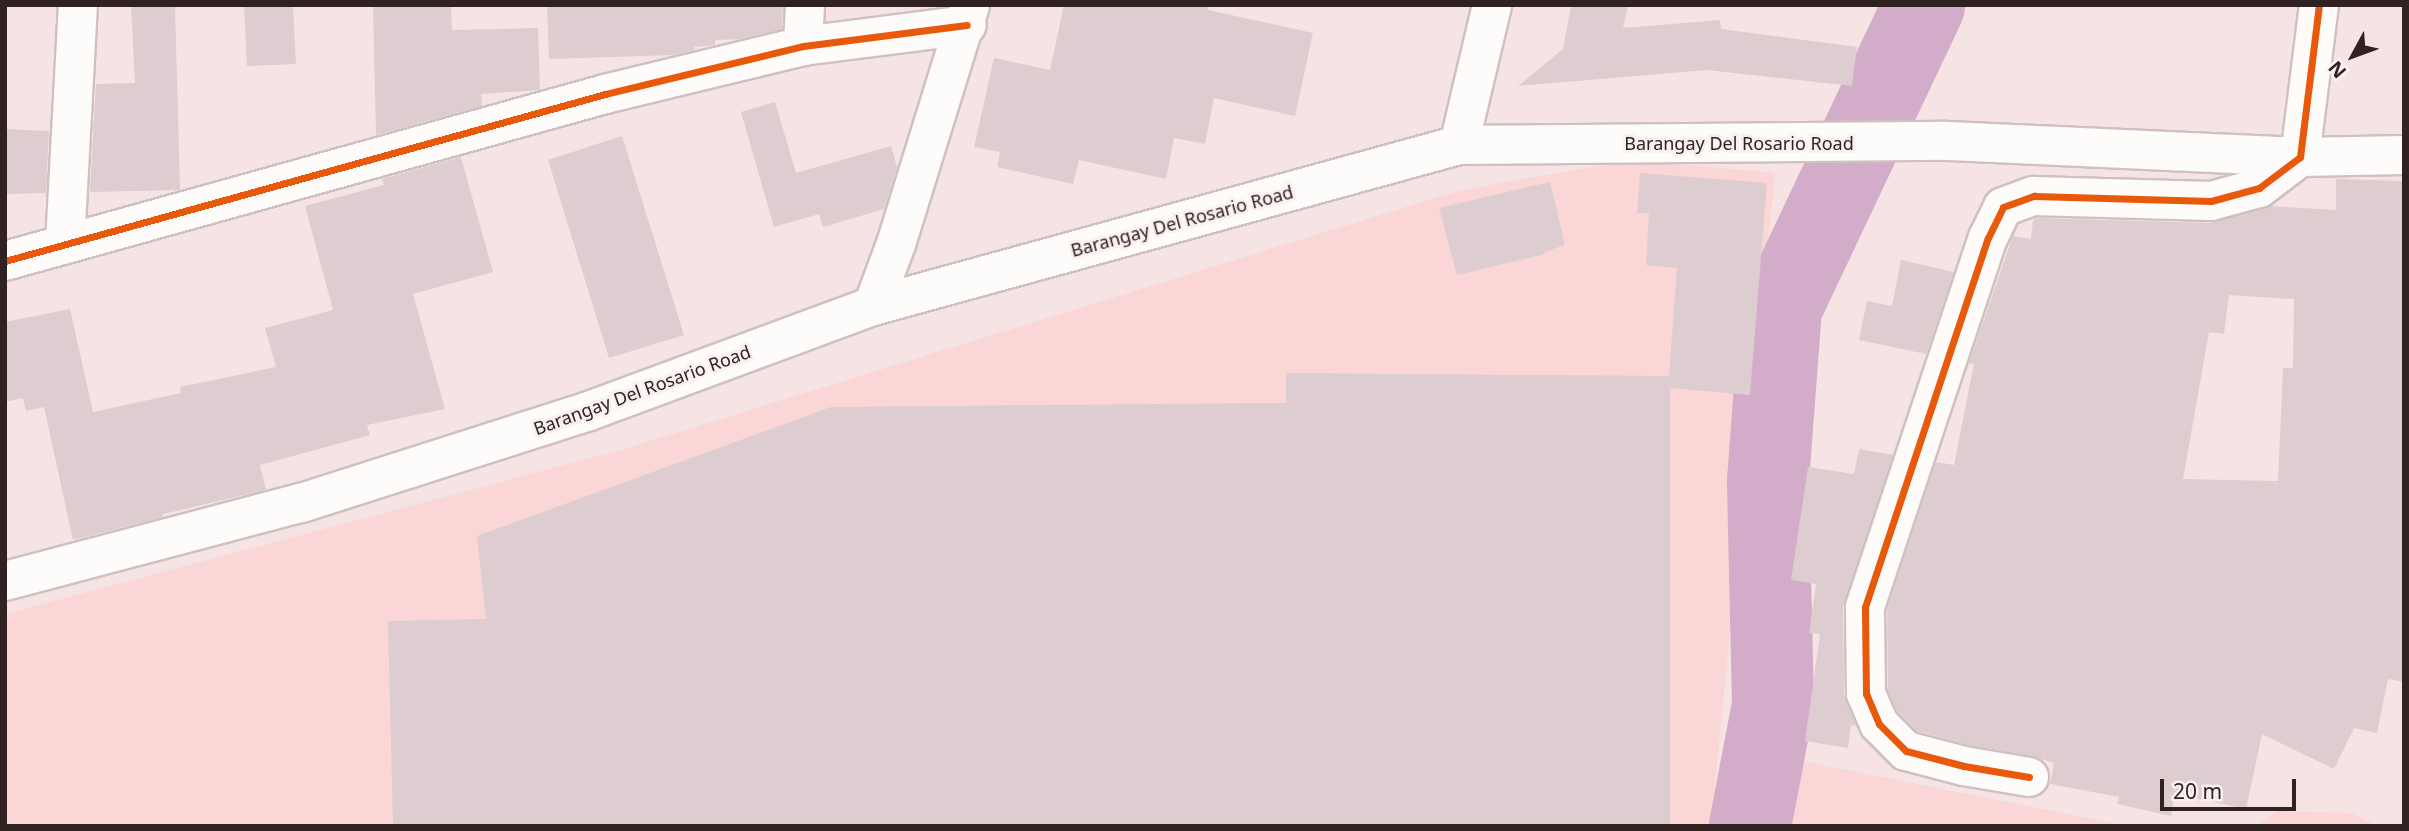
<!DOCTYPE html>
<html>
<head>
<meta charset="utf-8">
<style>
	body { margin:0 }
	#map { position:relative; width:2409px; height:831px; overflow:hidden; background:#f6e4e4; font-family:"Noto Sans",sans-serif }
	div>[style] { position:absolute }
	.built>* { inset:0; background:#fad6d6 }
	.river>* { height:82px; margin:-41px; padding:0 41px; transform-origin:41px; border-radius:41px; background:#d2acc8 }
	.building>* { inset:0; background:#ddcdd0 }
	.roads { filter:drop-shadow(2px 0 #d0c0c0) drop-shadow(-2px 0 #d0c0c0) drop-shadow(0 2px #d0c0c0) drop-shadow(0 -2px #d0c0c0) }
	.minor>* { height:38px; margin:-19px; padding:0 19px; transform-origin:19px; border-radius:19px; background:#fefbfb }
	.major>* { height:38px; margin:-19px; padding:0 19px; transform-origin:19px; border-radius:19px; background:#fefbfb }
	.cycleway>* { height:7px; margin:-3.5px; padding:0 3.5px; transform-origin:3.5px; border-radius:3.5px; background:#e8590c }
	span { translate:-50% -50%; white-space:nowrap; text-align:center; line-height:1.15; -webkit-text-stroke:6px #f9f1f0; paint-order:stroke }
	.street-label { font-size:18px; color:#312222 }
	.frame { position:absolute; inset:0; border:7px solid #312222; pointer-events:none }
	.north { position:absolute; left:2318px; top:21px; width:70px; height:70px; -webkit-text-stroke:5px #f9f1f0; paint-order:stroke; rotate:229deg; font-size:19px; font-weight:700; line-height:28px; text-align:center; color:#312222 }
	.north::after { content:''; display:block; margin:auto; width:24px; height:32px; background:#312222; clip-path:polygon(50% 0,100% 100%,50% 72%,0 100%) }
	.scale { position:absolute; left:2160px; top:779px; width:136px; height:32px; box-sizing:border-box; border:4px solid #312222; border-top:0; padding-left:9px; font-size:21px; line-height:24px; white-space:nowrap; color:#312222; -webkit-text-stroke:5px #f9f1f0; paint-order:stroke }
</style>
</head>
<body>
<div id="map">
	<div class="built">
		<div style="clip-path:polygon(1634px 160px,1775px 173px,1711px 826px,5px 826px,5px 614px,624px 449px,1461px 190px)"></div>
		<div style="clip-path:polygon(1796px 760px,2128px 826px,1790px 826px)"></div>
		<div style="clip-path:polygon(2277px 811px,2352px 813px,2376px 826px,2257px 826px)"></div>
	</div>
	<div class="river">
		<div style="left:1750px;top:826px;width:123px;rotate:-79.2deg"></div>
		<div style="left:1773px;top:705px;width:224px;rotate:-91.3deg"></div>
		<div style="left:1768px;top:481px;width:173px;rotate:-85.7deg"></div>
		<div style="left:1781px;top:308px;width:335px;rotate:-64.7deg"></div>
	</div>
	<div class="building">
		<div style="clip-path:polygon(131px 5px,175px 5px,180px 190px,90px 192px,96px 84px,135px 83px)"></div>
		<div style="clip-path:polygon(244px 5px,293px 5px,296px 64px,247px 66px)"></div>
		<div style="clip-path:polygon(373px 5px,451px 5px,452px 30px,538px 28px,540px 90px,481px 94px,482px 106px,376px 135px)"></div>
		<div style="clip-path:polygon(547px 5px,783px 5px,782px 29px,741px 39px,715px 40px,715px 45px,694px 47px,694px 50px,673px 55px,549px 59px)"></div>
		<div style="clip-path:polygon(1064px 5px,1208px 5px,1208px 10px,1313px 33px,1295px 116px,1214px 98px,1205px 144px,1174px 138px,1166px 179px,1079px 160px,1073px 184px,997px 167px,1000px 152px,974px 147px,994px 58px,1050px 70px)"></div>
		<div style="clip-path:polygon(1571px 5px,1628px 5px,1623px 28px,1720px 20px,1721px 29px,1857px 47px,1852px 86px,1707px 70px,1518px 86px,1563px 49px)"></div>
		<div style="clip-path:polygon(775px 102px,796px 173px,891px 146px,897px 167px,884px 209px,823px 227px,819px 214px,774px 227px,741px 112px)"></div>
		<div style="clip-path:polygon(5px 129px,49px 131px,46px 193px,5px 194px)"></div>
		<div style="clip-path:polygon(622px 136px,684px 335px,609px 358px,548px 160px)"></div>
		<div style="clip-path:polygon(461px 157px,493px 272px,413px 294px,445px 409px,367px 425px,370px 435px,260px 465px,266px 490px,163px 514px,163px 517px,73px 540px,44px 407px,26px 411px,23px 398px,5px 402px,5px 322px,70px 309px,93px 412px,181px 393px,180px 387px,276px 367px,265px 328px,333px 310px,305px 206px,384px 185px,382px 179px)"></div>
		<div style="clip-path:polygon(1640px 173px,1767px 183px,1750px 395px,1670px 388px,1670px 826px,393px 826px,388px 621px,486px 619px,477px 536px,831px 407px,1286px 403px,1286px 373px,1669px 376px,1677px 268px,1646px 265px,1649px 213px,1637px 213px)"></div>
		<div style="clip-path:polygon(evenodd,2336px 179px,2404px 181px,2404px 682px,2388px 679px,2377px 733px,2354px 728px,2334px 769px,2262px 734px,2246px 809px,2175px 794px,2171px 816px,2117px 804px,2119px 797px,2050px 784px,2054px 763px,2033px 756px,1969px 745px,1917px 731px,1897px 711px,1888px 689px,1887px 610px,1936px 462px,1954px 465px,1974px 364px,1969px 363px,2013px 236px,2031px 239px,2033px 220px,2037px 218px,2210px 223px,2270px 206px,2336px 210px,2336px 179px,2229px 295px,2294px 299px,2293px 368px,2283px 368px,2278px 481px,2183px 479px,2209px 332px,2224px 334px,2229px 295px)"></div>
		<div style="clip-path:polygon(1550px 182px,1565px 245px,1544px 252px,1545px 254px,1457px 275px,1439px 208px)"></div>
		<div style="clip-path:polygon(1901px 260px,1954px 272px,1926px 354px,1859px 340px,1867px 301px,1892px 306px)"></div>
		<div style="clip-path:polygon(1859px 449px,1893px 455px,1843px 607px,1844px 695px,1856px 726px,1851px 725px,1848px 748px,1805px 741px,1820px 634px,1809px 633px,1816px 584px,1791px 580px,1808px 467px,1854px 474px)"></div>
	</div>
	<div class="roads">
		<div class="minor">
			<div style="left:803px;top:46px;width:41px;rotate:-87.2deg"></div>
			<div style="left:65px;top:244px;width:239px;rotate:-86.9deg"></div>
			<div style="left:5px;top:261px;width:623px;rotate:-15.55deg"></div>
			<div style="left:605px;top:94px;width:204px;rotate:-13.6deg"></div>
			<div style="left:803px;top:46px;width:165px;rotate:-7.3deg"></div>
			<div style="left:873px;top:306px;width:69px;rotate:-69.7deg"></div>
			<div style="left:897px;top:241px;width:247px;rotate:-72.8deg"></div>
			<div style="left:2029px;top:777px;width:66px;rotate:-170.4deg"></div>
			<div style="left:1964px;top:766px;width:60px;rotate:-165.5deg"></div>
			<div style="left:1906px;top:751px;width:38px;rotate:-135deg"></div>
			<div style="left:1879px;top:724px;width:33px;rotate:-113deg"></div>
			<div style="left:1866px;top:694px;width:87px;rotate:-90.7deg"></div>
			<div style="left:1865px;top:607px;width:389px;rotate:-71.6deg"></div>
			<div style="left:1988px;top:238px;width:34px;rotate:-64deg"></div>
			<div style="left:2003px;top:207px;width:33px;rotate:-20deg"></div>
			<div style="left:2034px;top:196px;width:177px;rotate:1.6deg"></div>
			<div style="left:2211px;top:201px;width:50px;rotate:-15.2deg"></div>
			<div style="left:2259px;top:188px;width:51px;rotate:-37.1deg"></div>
			<div style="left:2300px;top:157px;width:153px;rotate:-82.9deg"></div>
		</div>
		<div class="major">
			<div style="left:1459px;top:145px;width:144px;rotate:-76.7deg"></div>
			<div style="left:5px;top:581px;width:306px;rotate:-14.8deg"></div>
			<div style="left:301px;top:503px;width:302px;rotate:-17.7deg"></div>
			<div style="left:589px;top:411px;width:303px;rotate:-20.3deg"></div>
			<div style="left:873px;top:306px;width:608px;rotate:-15.36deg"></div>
			<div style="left:1459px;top:145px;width:488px;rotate:-0.5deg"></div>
			<div style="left:1947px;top:141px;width:353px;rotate:2.6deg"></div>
			<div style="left:2300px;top:157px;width:104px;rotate:-1.1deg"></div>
		</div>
	</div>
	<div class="cycleway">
		<div style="left:5px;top:261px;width:623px;rotate:-15.55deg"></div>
		<div style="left:605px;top:94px;width:204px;rotate:-13.6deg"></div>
		<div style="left:803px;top:46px;width:165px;rotate:-7.3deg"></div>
		<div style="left:2029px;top:777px;width:66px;rotate:-170.4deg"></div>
		<div style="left:1964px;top:766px;width:60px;rotate:-165.5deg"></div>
		<div style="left:1906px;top:751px;width:38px;rotate:-135deg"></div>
		<div style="left:1879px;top:724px;width:33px;rotate:-113deg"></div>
		<div style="left:1866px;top:694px;width:87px;rotate:-90.7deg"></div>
		<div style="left:1865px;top:607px;width:389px;rotate:-71.6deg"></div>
		<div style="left:1988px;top:238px;width:34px;rotate:-64deg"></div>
		<div style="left:2003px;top:207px;width:33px;rotate:-20deg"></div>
		<div style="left:2034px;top:196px;width:177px;rotate:1.6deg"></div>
		<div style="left:2211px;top:201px;width:50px;rotate:-15.2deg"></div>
		<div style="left:2259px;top:188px;width:51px;rotate:-37.1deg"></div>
		<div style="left:2300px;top:157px;width:153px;rotate:-82.9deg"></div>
	</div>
	<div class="street-label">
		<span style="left:1739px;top:143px">Barangay Del Rosario Road</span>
		<span style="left:1182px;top:221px;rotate:-15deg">Barangay Del Rosario Road</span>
		<span style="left:642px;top:390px;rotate:-20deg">Barangay Del Rosario Road</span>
	</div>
	<div class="frame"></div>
	<div class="north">N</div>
	<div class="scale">20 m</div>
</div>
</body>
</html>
